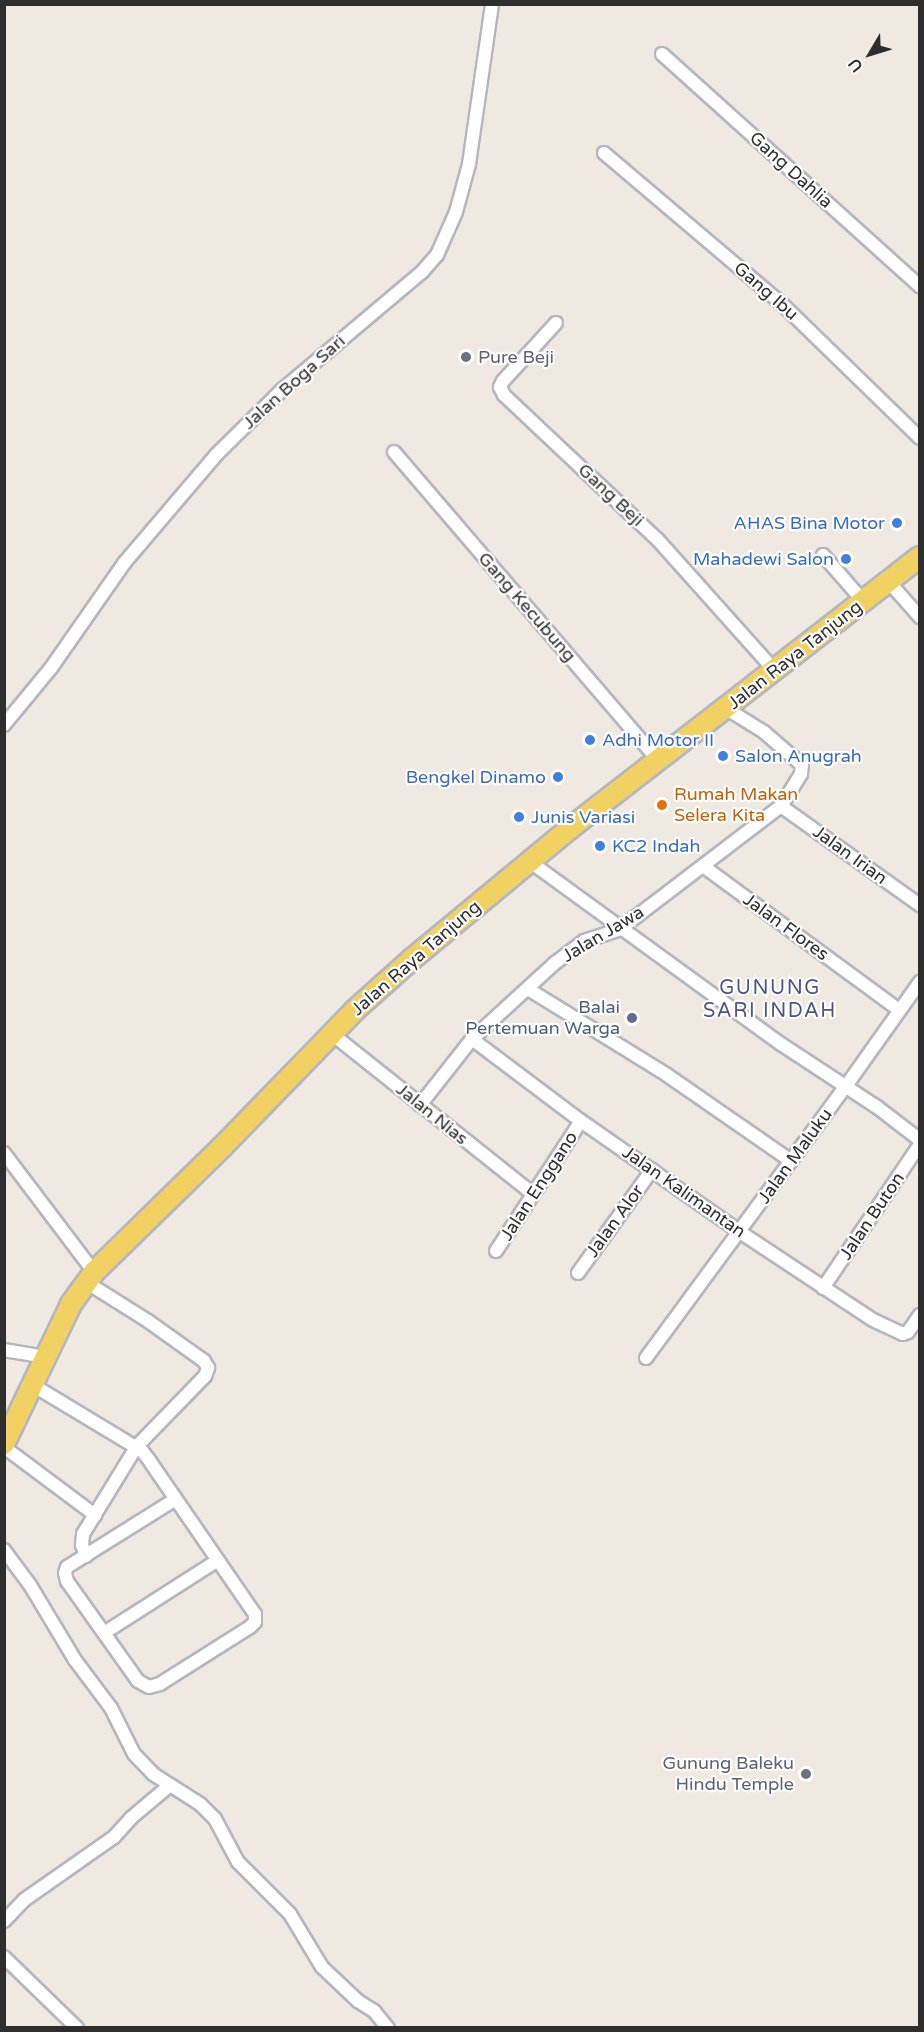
<!DOCTYPE html>
<html>
<head>
<meta charset="utf-8">
<style>
	body { margin:0 }
	#map { position:relative; width:924px; height:2032px; overflow:hidden; background:#efe9e1; font-family:"Varela Round",sans-serif }
	div>[style] { position:absolute }
	.roads { filter:drop-shadow(2px 0 #b4b7c1) drop-shadow(-2px 0 #b4b7c1) drop-shadow(0 2px #b4b7c1) drop-shadow(0 -2px #b4b7c1) }
	.minor>* { height:12px; margin:-6px; padding:0 6px; transform-origin:6px; border-radius:6px; background:#fff }
	.primary>* { height:20px; margin:-10px; padding:0 10px; transform-origin:10px; border-radius:10px; background:#f2d163 }
	.dots>* { width:16px; height:16px; translate:-50% -50%; box-sizing:border-box; border:3px solid #fff; border-radius:50% }
	span { translate:-50% -50%; white-space:nowrap; text-align:center; line-height:1.15; -webkit-text-stroke:4.5px #fff; paint-order:stroke }
	.street-label { font-size:18px; color:#2e2e2e }
	.worship-label { font-size:18px; color:#5b616d }
	.left { translate:0 -50%; text-align:left }
	.right { translate:-100% -50%; text-align:right }
	.shop-label { font-size:18px; color:#366cbe }
	.food-label { font-size:18px; color:#c56008 }
	.service-label { font-size:18px; color:#4e5e75 }
	.neighbourhood-label { font-size:20px; color:#4d5680; letter-spacing:1.5px }
	.frame { position:absolute; inset:0; border:6px solid #2e2e2e; pointer-events:none }
	.north { position:absolute; left:840px; top:24px; width:60px; height:60px; -webkit-text-stroke:4px #fff; paint-order:stroke; rotate:232deg; font-size:16px; font-weight:700; line-height:24px; text-align:center; color:#2e2e2e }
	.north::after { content:''; display:block; margin:auto; width:21px; height:27px; background:#2e2e2e; clip-path:polygon(50% 0,100% 100%,50% 72%,0 100%) }
</style>
</head>
<body>
<div id="map">
	<div class="roads">
		<div class="minor">
			<div style="left:662px;top:54px;width:347px;rotate:42deg"></div>
			<div style="left:604px;top:153px;width:233px;rotate:40.3deg"></div>
			<div style="left:782px;top:304px;width:192px;rotate:44.2deg"></div>
			<div style="left:556px;top:323px;width:79px;rotate:132.4deg"></div>
			<div style="left:503px;top:381px;width:7px;rotate:117deg"></div>
			<div style="left:500px;top:387px;width:9px;rotate:63deg"></div>
			<div style="left:504px;top:395px;width:212px;rotate:43.3deg"></div>
			<div style="left:658px;top:540px;width:176px;rotate:48.2deg"></div>
			<div style="left:394px;top:452px;width:407px;rotate:49.4deg"></div>
			<div style="left:823px;top:555px;width:62px;rotate:48.9deg"></div>
			<div style="left:888px;top:581px;width:48px;rotate:48.4deg"></div>
			<div style="left:4px;top:725px;width:74px;rotate:-50.5deg"></div>
			<div style="left:51px;top:668px;width:129px;rotate:-55.1deg"></div>
			<div style="left:125px;top:562px;width:140px;rotate:-49.6deg"></div>
			<div style="left:216px;top:455px;width:94px;rotate:-44.6deg"></div>
			<div style="left:283px;top:389px;width:182px;rotate:-40.1deg"></div>
			<div style="left:422px;top:272px;width:23px;rotate:-49deg"></div>
			<div style="left:437px;top:255px;width:47px;rotate:-66.2deg"></div>
			<div style="left:456px;top:212px;width:50px;rotate:-74.8deg"></div>
			<div style="left:469px;top:164px;width:162px;rotate:-81.8deg"></div>
			<div style="left:781px;top:806px;width:171px;rotate:35.5deg"></div>
			<div style="left:529px;top:861px;width:311px;rotate:36deg"></div>
			<div style="left:781px;top:1044px;width:115px;rotate:33.3deg"></div>
			<div style="left:877px;top:1107px;width:54px;rotate:37.5deg"></div>
			<div style="left:703px;top:866px;width:242px;rotate:36.3deg"></div>
			<div style="left:528px;top:989px;width:163px;rotate:31.7deg"></div>
			<div style="left:667px;top:1075px;width:151px;rotate:34.7deg"></div>
			<div style="left:332px;top:1034px;width:257px;rotate:38.5deg"></div>
			<div style="left:472px;top:1039px;width:136px;rotate:37deg"></div>
			<div style="left:581px;top:1121px;width:194px;rotate:34.9deg"></div>
			<div style="left:740px;top:1232px;width:159px;rotate:33.5deg"></div>
			<div style="left:873px;top:1320px;width:33px;rotate:25deg"></div>
			<div style="left:903px;top:1334px;width:5px;rotate:-22deg"></div>
			<div style="left:908px;top:1332px;width:21px;rotate:-55deg"></div>
			<div style="left:420px;top:1105px;width:84px;rotate:-51.8deg"></div>
			<div style="left:472px;top:1039px;width:113px;rotate:-42.5deg"></div>
			<div style="left:555px;top:963px;width:36px;rotate:-37deg"></div>
			<div style="left:584px;top:941px;width:38px;rotate:-18deg"></div>
			<div style="left:620px;top:929px;width:203px;rotate:-37.4deg"></div>
			<div style="left:781px;top:806px;width:38px;rotate:-58deg"></div>
			<div style="left:801px;top:774px;width:9px;rotate:-84deg"></div>
			<div style="left:802px;top:765px;width:50px;rotate:-139deg"></div>
			<div style="left:764px;top:732px;width:44px;rotate:-148.1deg"></div>
			<div style="left:4px;top:1153px;width:149px;rotate:52.9deg"></div>
			<div style="left:496px;top:1251px;width:155px;rotate:-56.8deg"></div>
			<div style="left:578px;top:1273px;width:127px;rotate:-54.3deg"></div>
			<div style="left:823px;top:1288px;width:174px;rotate:-56deg"></div>
			<div style="left:4px;top:1350px;width:43px;rotate:9.5deg"></div>
			<div style="left:646px;top:1358px;width:338px;rotate:-53.7deg"></div>
			<div style="left:846px;top:1086px;width:128px;rotate:-54.6deg"></div>
			<div style="left:31px;top:1384px;width:130px;rotate:31.1deg"></div>
			<div style="left:142px;top:1451px;width:11px;rotate:52deg"></div>
			<div style="left:149px;top:1460px;width:187px;rotate:55.5deg"></div>
			<div style="left:255px;top:1614px;width:8px;rotate:90deg"></div>
			<div style="left:255px;top:1622px;width:7px;rotate:135deg"></div>
			<div style="left:250px;top:1627px;width:107px;rotate:147.7deg"></div>
			<div style="left:160px;top:1684px;width:11px;rotate:165deg"></div>
			<div style="left:149px;top:1687px;width:13px;rotate:-151deg"></div>
			<div style="left:138px;top:1681px;width:123px;rotate:-125.4deg"></div>
			<div style="left:67px;top:1581px;width:8px;rotate:-104deg"></div>
			<div style="left:65px;top:1573px;width:6px;rotate:-72deg"></div>
			<div style="left:67px;top:1567px;width:128px;rotate:-32deg"></div>
			<div style="left:4px;top:1447px;width:114px;rotate:36.8deg"></div>
			<div style="left:4px;top:1550px;width:44px;rotate:53.4deg"></div>
			<div style="left:30px;top:1585px;width:87px;rotate:59deg"></div>
			<div style="left:75px;top:1660px;width:60px;rotate:53.1deg"></div>
			<div style="left:111px;top:1708px;width:51px;rotate:63.4deg"></div>
			<div style="left:134px;top:1754px;width:28px;rotate:46deg"></div>
			<div style="left:153px;top:1774px;width:56px;rotate:32.6deg"></div>
			<div style="left:200px;top:1804px;width:21px;rotate:45deg"></div>
			<div style="left:215px;top:1819px;width:49px;rotate:61.9deg"></div>
			<div style="left:238px;top:1862px;width:74px;rotate:45deg"></div>
			<div style="left:290px;top:1914px;width:62px;rotate:58.9deg"></div>
			<div style="left:322px;top:1967px;width:50px;rotate:43.4deg"></div>
			<div style="left:358px;top:2001px;width:19px;rotate:32deg"></div>
			<div style="left:374px;top:2011px;width:22px;rotate:51deg"></div>
			<div style="left:86px;top:1556px;width:12px;rotate:-110deg"></div>
			<div style="left:82px;top:1545px;width:11px;rotate:-85deg"></div>
			<div style="left:83px;top:1534px;width:103px;rotate:-58.5deg"></div>
			<div style="left:137px;top:1446px;width:98px;rotate:-45.8deg"></div>
			<div style="left:205px;top:1376px;width:9px;rotate:-69deg"></div>
			<div style="left:208px;top:1368px;width:8px;rotate:-120deg"></div>
			<div style="left:204px;top:1361px;width:69px;rotate:-144.5deg"></div>
			<div style="left:148px;top:1321px;width:73px;rotate:-147.8deg"></div>
			<div style="left:104px;top:1633px;width:135px;rotate:-32.6deg"></div>
			<div style="left:4px;top:1921px;width:29px;rotate:-46deg"></div>
			<div style="left:24px;top:1900px;width:110px;rotate:-35deg"></div>
			<div style="left:114px;top:1837px;width:25px;rotate:-48deg"></div>
			<div style="left:131px;top:1818px;width:51px;rotate:-40.2deg"></div>
			<div style="left:4px;top:1957px;width:102px;rotate:44.2deg"></div>
		</div>
		<div class="primary">
			<div style="left:4px;top:1444px;width:155px;rotate:-64.4deg"></div>
			<div style="left:71px;top:1304px;width:39px;rotate:-54deg"></div>
			<div style="left:94px;top:1272px;width:179px;rotate:-44.3deg"></div>
			<div style="left:222px;top:1147px;width:191px;rotate:-45.8deg"></div>
			<div style="left:355px;top:1010px;width:76px;rotate:-41.8deg"></div>
			<div style="left:412px;top:959px;width:204px;rotate:-39.6deg"></div>
			<div style="left:569px;top:829px;width:444px;rotate:-37.8deg"></div>
		</div>
	</div>
	<div class="dots">
		<div style="left:466px;top:357px;background:#6b7280"></div>
		<div style="left:897px;top:523px;background:#3f7fe0"></div>
		<div style="left:846px;top:559px;background:#3f7fe0"></div>
		<div style="left:590px;top:740px;background:#3f7fe0"></div>
		<div style="left:723px;top:756px;background:#3f7fe0"></div>
		<div style="left:558px;top:777px;background:#3f7fe0"></div>
		<div style="left:662px;top:805px;background:#e8710a"></div>
		<div style="left:519px;top:817px;background:#3f7fe0"></div>
		<div style="left:600px;top:846px;background:#3f7fe0"></div>
		<div style="left:632px;top:1018px;background:#5c6f8a"></div>
		<div style="left:806px;top:1774px;background:#6b7280"></div>
	</div>
	<div class="street-label">
		<span style="left:791px;top:170px;rotate:42deg">Gang Dahlia</span>
		<span style="left:766px;top:291px;rotate:41deg">Gang Ibu</span>
		<span style="left:294px;top:382px;rotate:-42deg">Jalan Boga Sari</span>
		<span style="left:611px;top:495px;rotate:43deg">Gang Beji</span>
		<span style="left:527px;top:607px;rotate:49deg">Gang Kecubung</span>
		<span style="left:795px;top:655px;rotate:-38deg">Jalan Raya Tanjung</span>
		<span style="left:850px;top:855px;rotate:36deg">Jalan Irian</span>
		<span style="left:786px;top:927px;rotate:36deg">Jalan Flores</span>
		<span style="left:603px;top:934px;rotate:-31deg">Jalan Jawa</span>
		<span style="left:416px;top:958px;rotate:-41deg">Jalan Raya Tanjung</span>
		<span style="left:432px;top:1114px;rotate:39deg">Jalan Nias</span>
		<span style="left:795px;top:1156px;rotate:-54deg">Jalan Maluku</span>
		<span style="left:539px;top:1186px;rotate:-57deg">Jalan Enggano</span>
		<span style="left:684px;top:1192px;rotate:35deg">Jalan Kalimantan</span>
		<span style="left:872px;top:1216px;rotate:-56deg">Jalan Buton</span>
		<span style="left:615px;top:1221px;rotate:-54deg">Jalan Alor</span>
	</div>
	<div class="worship-label">
		<span class="left" style="left:478px;top:357px">Pure Beji</span>
		<span class="right" style="left:794px;top:1774px">Gunung Baleku<br>Hindu Temple</span>
	</div>
	<div class="shop-label">
		<span class="right" style="left:885px;top:523px">AHAS Bina Motor</span>
		<span class="right" style="left:834px;top:559px">Mahadewi Salon</span>
		<span class="left" style="left:602px;top:740px">Adhi Motor II</span>
		<span class="left" style="left:735px;top:756px">Salon Anugrah</span>
		<span class="right" style="left:546px;top:777px">Bengkel Dinamo</span>
		<span class="left" style="left:531px;top:817px">Junis Variasi</span>
		<span class="left" style="left:612px;top:846px">KC2 Indah</span>
	</div>
	<div class="food-label">
		<span class="left" style="left:674px;top:805px">Rumah Makan<br>Selera Kita</span>
	</div>
	<div class="service-label">
		<span class="right" style="left:620px;top:1018px">Balai<br>Pertemuan Warga</span>
	</div>
	<div class="neighbourhood-label">
		<span style="left:770px;top:1000px">GUNUNG<br>SARI INDAH</span>
	</div>
	<div class="frame"></div>
	<div class="north">U</div>
</div>
</body>
</html>
